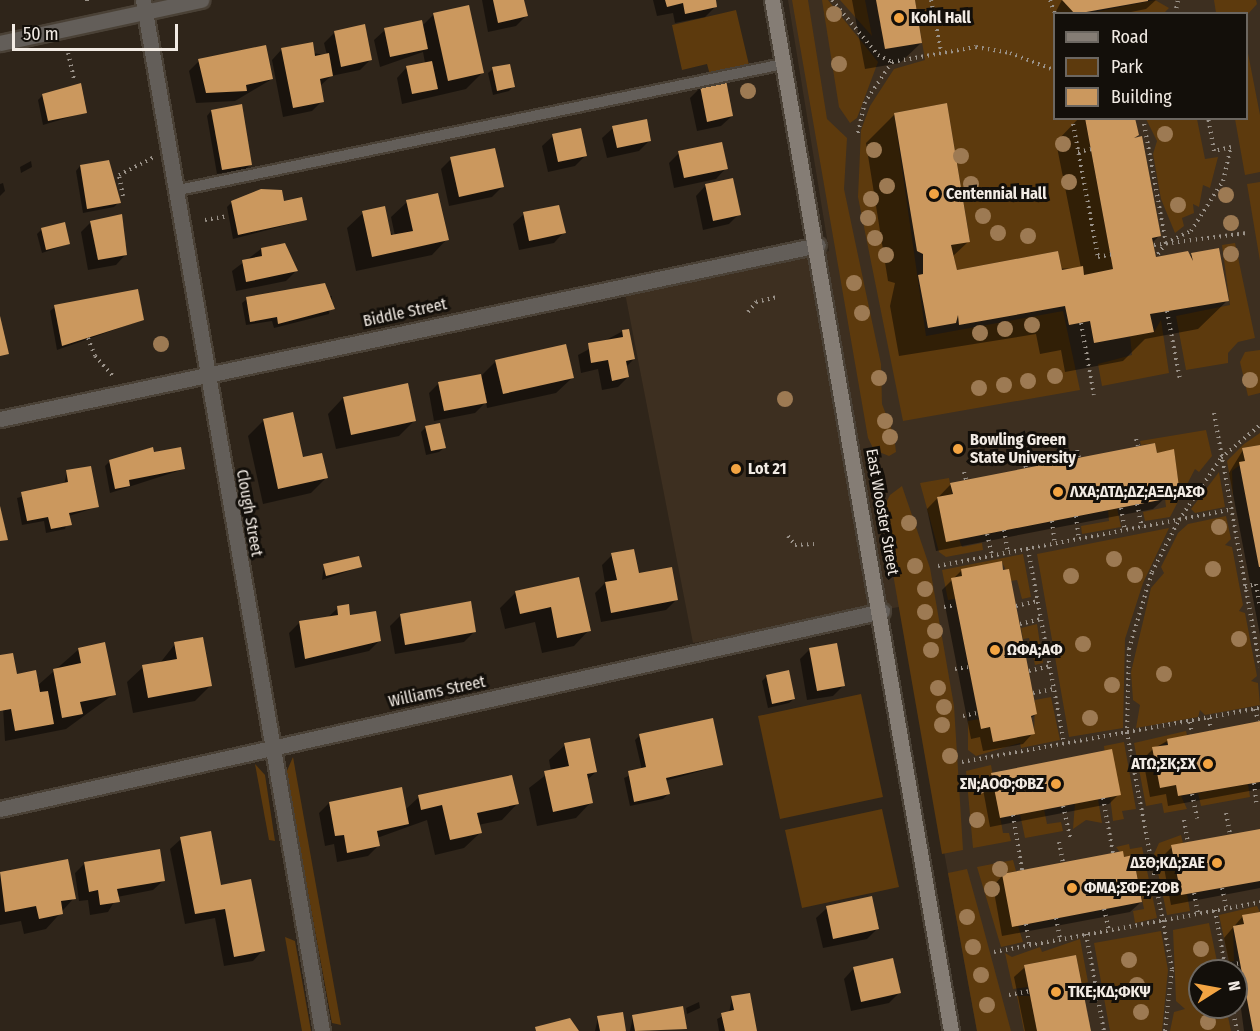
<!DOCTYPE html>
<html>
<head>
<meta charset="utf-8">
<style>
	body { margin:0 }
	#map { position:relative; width:1260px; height:1031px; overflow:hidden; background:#2f251a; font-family:"Fira Sans Condensed",sans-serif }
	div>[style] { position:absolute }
	.built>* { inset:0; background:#3d2f20 }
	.green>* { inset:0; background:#5d3a0d }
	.shadow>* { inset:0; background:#0007 }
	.building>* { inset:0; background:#cb985e }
	.path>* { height:4px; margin-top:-2px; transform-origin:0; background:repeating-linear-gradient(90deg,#9a9289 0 1.5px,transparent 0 6px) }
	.roads { filter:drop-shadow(2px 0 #4a4136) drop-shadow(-2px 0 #4a4136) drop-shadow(0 2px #4a4136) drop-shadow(0 -2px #4a4136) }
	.service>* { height:10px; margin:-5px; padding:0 5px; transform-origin:5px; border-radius:5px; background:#635e59 }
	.minor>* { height:15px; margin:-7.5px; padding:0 7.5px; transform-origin:7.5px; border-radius:7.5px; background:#635e59 }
	.tertiary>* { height:15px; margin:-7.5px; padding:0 7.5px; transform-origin:7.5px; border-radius:7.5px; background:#635e59 }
	.secondary>* { height:15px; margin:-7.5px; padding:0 7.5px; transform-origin:7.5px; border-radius:7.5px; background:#857d75 }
	.trees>* { width:16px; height:16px; margin:-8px; border-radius:50%; background:#9d7a53 }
	.dots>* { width:16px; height:16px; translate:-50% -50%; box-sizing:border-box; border:3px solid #130f0a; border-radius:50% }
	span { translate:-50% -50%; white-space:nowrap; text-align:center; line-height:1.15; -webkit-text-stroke:6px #130f0a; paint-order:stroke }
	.poi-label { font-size:16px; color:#f2ebe4; font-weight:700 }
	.left { translate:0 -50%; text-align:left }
	.right { translate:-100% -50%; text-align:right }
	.street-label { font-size:16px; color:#f2ebe4 }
	.legend { position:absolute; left:1053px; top:12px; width:195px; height:108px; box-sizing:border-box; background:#130f0a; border:2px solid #6c6761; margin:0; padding:8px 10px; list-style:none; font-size:18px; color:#f2ebe4 }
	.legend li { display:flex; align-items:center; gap:12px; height:30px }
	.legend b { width:30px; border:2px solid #6c6761 }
	.north { position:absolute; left:1188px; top:959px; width:60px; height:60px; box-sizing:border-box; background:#130f0a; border:2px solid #6c6761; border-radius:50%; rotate:79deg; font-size:16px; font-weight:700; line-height:24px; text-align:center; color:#f2ebe4 }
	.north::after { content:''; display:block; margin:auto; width:21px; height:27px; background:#f3a442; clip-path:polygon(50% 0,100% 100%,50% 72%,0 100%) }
	.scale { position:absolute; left:12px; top:24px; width:166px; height:27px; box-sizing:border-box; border:3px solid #f2ebe4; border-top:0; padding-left:8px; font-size:18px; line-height:21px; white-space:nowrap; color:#f2ebe4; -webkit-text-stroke:4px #130f0a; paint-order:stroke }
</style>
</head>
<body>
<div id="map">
	<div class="built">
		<div style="clip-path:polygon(evenodd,788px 0,1260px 0,1260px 1031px,977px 1031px,899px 607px,693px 643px,625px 293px,829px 251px,788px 0,1054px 14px,1246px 14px,1246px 118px,1054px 118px,1054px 14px,788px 0,1200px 971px,1236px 971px,1236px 1007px,1200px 1007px,1200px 971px)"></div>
	</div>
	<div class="green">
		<div style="clip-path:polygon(792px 0,808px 0,827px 119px,847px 138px,844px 189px,881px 364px,882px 404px,894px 435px,896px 452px,889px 456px,874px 450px,868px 438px)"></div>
		<div style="clip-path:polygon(822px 0,828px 0,878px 62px,857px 118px,850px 123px,839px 107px)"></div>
		<div style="clip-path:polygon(840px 0,865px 0,872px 36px)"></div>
		<div style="clip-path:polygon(915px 0,1062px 0,1075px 13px,1054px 14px,1054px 118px,1085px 119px,1113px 269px,1084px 275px,1082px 267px,1062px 270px,1058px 251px,957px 270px,951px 245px,970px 241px,947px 103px,894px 113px,926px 336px,1063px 311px,1080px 390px,903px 421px,858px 197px,861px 130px,870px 106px,894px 69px,925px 60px)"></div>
		<div style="clip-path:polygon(1155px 0,1169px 8px,1164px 13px,1085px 14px)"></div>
		<div style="clip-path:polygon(1214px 0,1256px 0,1257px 4px,1247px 15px,1216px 13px)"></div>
		<div style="clip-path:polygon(736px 10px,749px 65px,710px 75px,707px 64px,682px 70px,672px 25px)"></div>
		<div style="clip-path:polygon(1247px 48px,1260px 115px,1260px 172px,1245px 175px,1235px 119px,1246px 118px)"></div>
		<div style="clip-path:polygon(1146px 119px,1197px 119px,1205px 159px,1218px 157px,1210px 188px,1203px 185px,1199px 207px,1193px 204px,1194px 213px,1182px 218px,1184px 226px,1175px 233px,1161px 199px,1153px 154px,1157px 141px)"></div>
		<div style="clip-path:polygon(1260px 182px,1260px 261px,1247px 184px)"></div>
		<div style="clip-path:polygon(1235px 243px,1255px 338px,1238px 342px,1228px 353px,1228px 363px,1186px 370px,1176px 316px,1230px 305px,1222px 245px)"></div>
		<div style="clip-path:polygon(1161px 320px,1169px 373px,1102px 386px,1098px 364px,1132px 355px,1130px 336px,1154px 332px)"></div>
		<div style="clip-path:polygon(1260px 350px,1260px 393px,1248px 396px,1240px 362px,1245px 352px)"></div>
		<div style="clip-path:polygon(1206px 430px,1212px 456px,1199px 472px,1195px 469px,1170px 517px,1145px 521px,1143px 512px,1166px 507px,1164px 490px,1179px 487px,1174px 450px,1157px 453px,1155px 443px,1141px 445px,1140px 441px)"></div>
		<div style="clip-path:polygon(1260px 433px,1260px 445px,1242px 448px,1245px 461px,1232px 471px,1233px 495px,1227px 461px,1244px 444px)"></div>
		<div style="clip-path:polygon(1219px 472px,1225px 507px,1195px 513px,1191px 509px)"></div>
		<div style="clip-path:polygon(949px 478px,952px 494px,937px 497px,946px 541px,959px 539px,962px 547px,982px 543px,983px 550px,946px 557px,939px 552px,920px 483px)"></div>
		<div style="clip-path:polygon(902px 486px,930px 568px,954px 706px,963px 850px,942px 854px,882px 511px,890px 495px)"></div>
		<div style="clip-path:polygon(1117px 508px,1121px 527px,1082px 534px,1081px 526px,1109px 521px,1108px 510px)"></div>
		<div style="clip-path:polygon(1226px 516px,1231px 539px,1225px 545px,1232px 547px,1243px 605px,1239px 611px,1245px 613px,1257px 676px,1251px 681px,1258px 683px,1260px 705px,1205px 715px,1200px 710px,1198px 717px,1136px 728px,1140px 705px,1133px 700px,1131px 672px,1151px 588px,1164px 573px,1161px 567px,1178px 533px,1188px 524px)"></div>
		<div style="clip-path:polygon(1169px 528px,1143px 583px,1125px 639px,1123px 728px,1069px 737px,1037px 554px)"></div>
		<div style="clip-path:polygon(1023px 554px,1031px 597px,1022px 599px,1017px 580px,1011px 581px,1002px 562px,962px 576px,955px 599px,948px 600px,942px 570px)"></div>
		<div style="clip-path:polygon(1037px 624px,1043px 663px,1035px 665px,1029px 638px,1023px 639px,1021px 628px)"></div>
		<div style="clip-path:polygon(861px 694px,883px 797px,780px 819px,758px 716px)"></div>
		<div style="clip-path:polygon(1051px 697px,1060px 740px,1021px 748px,1020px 743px,976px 756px,968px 750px,968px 721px,979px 719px,981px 729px,990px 727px,993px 742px,1034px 734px,1035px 700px)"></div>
		<div style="clip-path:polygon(1186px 731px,1187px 735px,1153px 748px,1160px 787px,1176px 785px,1187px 809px,1164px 813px,1162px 803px,1146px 806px,1134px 743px)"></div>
		<div style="clip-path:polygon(1124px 742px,1136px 809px,1122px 811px,1124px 819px,1113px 821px,1104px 746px)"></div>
		<div style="clip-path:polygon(293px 757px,341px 1025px,332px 1023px,286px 773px)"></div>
		<div style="clip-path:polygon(255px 764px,265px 775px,275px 841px,269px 840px)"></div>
		<div style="clip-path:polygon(991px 765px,1003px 833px,1009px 833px,1011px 841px,973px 848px,966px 771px)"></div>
		<div style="clip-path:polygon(1248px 784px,1250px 797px,1201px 806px,1198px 793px)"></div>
		<div style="clip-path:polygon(1098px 799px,1102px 823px,1086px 820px,1073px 829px,1075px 803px)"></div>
		<div style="clip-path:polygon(882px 809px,899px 887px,802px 908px,785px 830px)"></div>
		<div style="clip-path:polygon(1044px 809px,1047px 824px,1061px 822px,1063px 831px,1025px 838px,1020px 814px)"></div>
		<div style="clip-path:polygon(1181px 835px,1183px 843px,1171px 846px,1180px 895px,1187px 894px,1190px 911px,1167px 915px,1154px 854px,1159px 843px)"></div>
		<div style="clip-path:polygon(1129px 844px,1130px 849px,1142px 847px,1157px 918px,1135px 923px,1133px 911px,1144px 909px,1133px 856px,1124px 857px,1116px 847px)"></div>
		<div style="clip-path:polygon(1013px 860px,1016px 871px,1002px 874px,1023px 942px,1001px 947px,977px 867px)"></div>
		<div style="clip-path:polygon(967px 869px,982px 923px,1011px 1031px,977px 1031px,948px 873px)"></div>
		<div style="clip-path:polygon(1257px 906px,1260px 912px,1243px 915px,1244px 924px,1233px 926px,1234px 961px,1229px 962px,1219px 915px)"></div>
		<div style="clip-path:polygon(1209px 923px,1219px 971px,1200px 971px,1200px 1007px,1226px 1007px,1231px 1031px,1170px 1031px,1174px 1012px,1185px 1009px,1176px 1001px,1173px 930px)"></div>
		<div style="clip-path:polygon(1161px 931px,1168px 970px,1162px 1031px,1110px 1031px,1094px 943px)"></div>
		<div style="clip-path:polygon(285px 937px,295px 941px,311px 1031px,302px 1031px)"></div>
		<div style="clip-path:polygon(1080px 939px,1088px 982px,1082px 984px,1076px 955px,1024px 965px,1028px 987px,1013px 989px,1005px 953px,1012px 957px,1040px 947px,1042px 952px)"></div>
		<div style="clip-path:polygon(1017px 996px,1030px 996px,1037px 1031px,1024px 1031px)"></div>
	</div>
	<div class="shadow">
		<div style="clip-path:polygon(523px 0,526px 16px,516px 26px,488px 32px,482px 0)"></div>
		<div style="clip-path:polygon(653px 0,714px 0,716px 6px,705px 17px,675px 23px,673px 13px,657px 16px)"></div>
		<div style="clip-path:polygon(852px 0,913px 0,921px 43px,900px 63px,865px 69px)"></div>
		<div style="clip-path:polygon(1062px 0,1156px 0,1146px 9px,1121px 14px,1054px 15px)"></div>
		<div style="clip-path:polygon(434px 14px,482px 73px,466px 89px,402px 104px,397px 78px,407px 67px,425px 63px,423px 52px,380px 67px,374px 40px,385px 30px,422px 26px)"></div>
		<div style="clip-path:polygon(334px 33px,371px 59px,360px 70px,331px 76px,320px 86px,322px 101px,312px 111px,283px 117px,272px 60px,282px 49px,327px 55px,324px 43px)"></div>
		<div style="clip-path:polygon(199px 61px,272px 79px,235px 101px,196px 103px,189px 71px)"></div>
		<div style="clip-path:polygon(493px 69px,513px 86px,509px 91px,493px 95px,488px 73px)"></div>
		<div style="clip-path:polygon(700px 88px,732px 116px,721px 126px,697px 131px,690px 98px)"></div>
		<div style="clip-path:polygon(43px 95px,86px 112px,43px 125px,38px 100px)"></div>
		<div style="clip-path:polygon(211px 111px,251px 164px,246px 169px,217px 174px,207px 116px)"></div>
		<div style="clip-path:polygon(895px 114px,969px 241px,952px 257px,956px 272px,1081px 268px,1056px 142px,1079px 118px,1134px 118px,1131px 140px,1160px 235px,1152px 243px,1155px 259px,1192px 255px,1228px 300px,1198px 329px,1145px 339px,1123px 361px,1065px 372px,1061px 350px,1040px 354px,1036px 334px,899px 356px,890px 306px,895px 283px,888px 281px,866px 143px)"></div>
		<div style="clip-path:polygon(613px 128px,650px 140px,639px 151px,607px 158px,602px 138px)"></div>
		<div style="clip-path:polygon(553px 136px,586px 155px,575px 166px,548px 172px,542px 146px)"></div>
		<div style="clip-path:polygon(679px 153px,726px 168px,716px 179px,674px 188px,669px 163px)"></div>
		<div style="clip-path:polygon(451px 159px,502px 187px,492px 197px,449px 206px,441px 169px)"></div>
		<div style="clip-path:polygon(31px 161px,32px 167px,21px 173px,20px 167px)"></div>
		<div style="clip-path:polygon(80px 166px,119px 202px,114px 207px,83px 213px,76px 171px)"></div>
		<div style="clip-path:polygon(3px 183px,5px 191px,0 196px,0 184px)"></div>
		<div style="clip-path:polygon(706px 185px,739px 214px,729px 224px,703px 230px,696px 196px)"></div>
		<div style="clip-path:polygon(232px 202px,283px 203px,305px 220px,233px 239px,227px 207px)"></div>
		<div style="clip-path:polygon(407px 202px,447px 239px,432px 255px,356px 271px,347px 228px,363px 213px,395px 236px,391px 217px)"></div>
		<div style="clip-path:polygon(524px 214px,564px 232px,554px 243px,519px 250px,513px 224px)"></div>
		<div style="clip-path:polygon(91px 222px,126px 254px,116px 265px,88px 270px,81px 232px)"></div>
		<div style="clip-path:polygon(42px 229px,68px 244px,42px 253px,37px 234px)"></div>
		<div style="clip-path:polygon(261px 249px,296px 271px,286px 281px,236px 291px,232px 271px)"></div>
		<div style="clip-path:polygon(332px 296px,329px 314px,274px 328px,272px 321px,246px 325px,242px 303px,247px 299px)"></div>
		<div style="clip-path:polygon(55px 307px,142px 320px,57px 350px,50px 311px)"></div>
		<div style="clip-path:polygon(623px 331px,634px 359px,626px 367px,628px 377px,618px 387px,602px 390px,598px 369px,581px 373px,578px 355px)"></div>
		<div style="clip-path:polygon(496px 361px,572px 378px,556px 393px,487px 408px,486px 402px,475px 413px,434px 421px,429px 393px,439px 383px,480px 377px)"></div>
		<div style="clip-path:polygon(343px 398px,415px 420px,399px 436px,336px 449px,328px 414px)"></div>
		<div style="clip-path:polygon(264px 420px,326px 478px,311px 493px,263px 504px,248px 436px)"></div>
		<div style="clip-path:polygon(426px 427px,444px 448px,439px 452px,426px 455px,421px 432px)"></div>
		<div style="clip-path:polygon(1260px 446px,1260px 635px,1229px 473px,1243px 450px)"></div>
		<div style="clip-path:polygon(1156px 455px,1178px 486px,1153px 509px,936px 551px,927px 509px,951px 484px)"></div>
		<div style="clip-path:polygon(110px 461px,184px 469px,110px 493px,105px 466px)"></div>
		<div style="clip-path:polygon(67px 472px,97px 507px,69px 516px,65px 529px,46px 533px,44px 521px,22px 525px,17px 498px,64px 485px)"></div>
		<div style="clip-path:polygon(612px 555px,637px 575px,676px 600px,666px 610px,601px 622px,595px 593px,605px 583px,602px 565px)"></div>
		<div style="clip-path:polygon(324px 566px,360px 567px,322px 580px)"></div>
		<div style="clip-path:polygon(962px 570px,1036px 714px,1030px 719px,1033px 733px,1023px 744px,983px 751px,980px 737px,971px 739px,942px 590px)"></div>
		<div style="clip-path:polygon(578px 579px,589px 630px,574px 646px,542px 653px,535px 622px,505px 629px,500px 608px,515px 593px)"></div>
		<div style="clip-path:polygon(338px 608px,379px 641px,369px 651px,295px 668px,289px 633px,299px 623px,327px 618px)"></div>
		<div style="clip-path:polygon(400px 616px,475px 631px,464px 642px,395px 654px,390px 626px)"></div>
		<div style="clip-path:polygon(175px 644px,211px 685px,195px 701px,133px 713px,127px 682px,143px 667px,160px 663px)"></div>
		<div style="clip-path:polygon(79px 649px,114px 694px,66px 729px,5px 741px,0 657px,16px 676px,37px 686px)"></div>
		<div style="clip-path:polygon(810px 649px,843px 686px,833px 696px,807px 700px,800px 659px)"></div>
		<div style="clip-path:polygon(767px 676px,794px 699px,789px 703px,768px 708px,762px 681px)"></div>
		<div style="clip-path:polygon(1260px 722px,1260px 789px,1168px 806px,1166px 794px,1150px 797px,1143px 759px,1153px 749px,1167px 741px)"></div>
		<div style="clip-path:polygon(640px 735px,722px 765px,665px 781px,668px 794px,663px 799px,630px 806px,624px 778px,642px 770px,635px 740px)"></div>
		<div style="clip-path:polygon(565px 745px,596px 772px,587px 780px,591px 802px,576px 818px,537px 826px,529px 788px,551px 771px,549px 760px)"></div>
		<div style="clip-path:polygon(992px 774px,1119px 794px,1109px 804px,990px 827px,982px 784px)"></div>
		<div style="clip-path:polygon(419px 797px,517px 804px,502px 820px,478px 825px,480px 833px,464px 848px,435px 855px,427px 820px,377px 838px,378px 846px,368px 856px,337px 862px,334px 844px,325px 846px,319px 813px,329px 803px,405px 810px)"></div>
		<div style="clip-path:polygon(1260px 830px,1260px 888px,1171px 905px,1162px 857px,1172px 847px)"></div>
		<div style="clip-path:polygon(181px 839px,263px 950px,253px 961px,224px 966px,215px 918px,185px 924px,170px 849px)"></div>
		<div style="clip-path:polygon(67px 861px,74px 898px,46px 929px,24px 934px,21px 921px,0 925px,0 874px)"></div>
		<div style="clip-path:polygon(85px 863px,164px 880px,153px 890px,117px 897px,108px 912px,90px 915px,88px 900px,79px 901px,75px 873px)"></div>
		<div style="clip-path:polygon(1003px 875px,1141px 902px,1130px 912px,1002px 936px,993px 886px)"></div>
		<div style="clip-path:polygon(827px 908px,878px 928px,867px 939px,823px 948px,816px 918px)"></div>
		<div style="clip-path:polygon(1260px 913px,1260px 1031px,1244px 1031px,1236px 971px,1231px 971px,1224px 938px,1243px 916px)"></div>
		<div style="clip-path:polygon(1025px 967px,1089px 1031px,1025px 1031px,1014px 977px)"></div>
		<div style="clip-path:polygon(854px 968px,899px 993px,889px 1003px,851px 1011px,844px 979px)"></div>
		<div style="clip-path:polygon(732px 998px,755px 1031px,719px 1031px,717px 1019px,729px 1013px)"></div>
		<div style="clip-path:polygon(699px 1002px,700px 1008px,687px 1014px,686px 1008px)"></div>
		<div style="clip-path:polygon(633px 1017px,686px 1028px,630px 1031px)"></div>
		<div style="clip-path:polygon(598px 1018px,625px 1031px,595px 1031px)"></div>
	</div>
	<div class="building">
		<div style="clip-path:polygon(493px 0,524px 0,528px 16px,498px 23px)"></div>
		<div style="clip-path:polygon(665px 0,716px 0,717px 7px,685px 14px,683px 3px,667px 7px)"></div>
		<div style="clip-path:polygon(876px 0,915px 0,922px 43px,885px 49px)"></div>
		<div style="clip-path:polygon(1062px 0,1148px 0,1148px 1px,1075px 14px)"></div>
		<div style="clip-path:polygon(469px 5px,484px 73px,448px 81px,433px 13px)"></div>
		<div style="clip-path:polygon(422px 20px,428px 49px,390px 57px,384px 28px)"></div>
		<div style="clip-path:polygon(365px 24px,372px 60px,341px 67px,334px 31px)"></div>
		<div style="clip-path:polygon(313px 42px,315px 56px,329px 53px,333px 76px,320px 79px,324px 102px,293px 108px,281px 48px)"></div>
		<div style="clip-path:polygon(266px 45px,273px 79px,246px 85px,247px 91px,206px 93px,198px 59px)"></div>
		<div style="clip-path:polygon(432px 61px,438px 89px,412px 94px,406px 66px)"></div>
		<div style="clip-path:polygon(510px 64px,515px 87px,497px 91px,492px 67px)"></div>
		<div style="clip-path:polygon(726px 80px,733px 116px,707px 122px,700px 86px)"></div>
		<div style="clip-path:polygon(81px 83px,87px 113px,48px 121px,42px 94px)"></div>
		<div style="clip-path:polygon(947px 103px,970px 242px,951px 245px,957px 270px,1058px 251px,1062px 270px,1083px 266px,1084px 275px,1113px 269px,1085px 118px,1135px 118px,1139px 135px,1134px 138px,1142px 136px,1161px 236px,1152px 238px,1156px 257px,1188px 251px,1193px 261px,1191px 253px,1219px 248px,1229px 301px,1150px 314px,1154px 332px,1094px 343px,1090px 321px,1069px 325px,1065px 306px,959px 325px,958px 315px,956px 323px,928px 328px,918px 275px,923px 274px,923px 254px,917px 251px,894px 113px)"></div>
		<div style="clip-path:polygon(242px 104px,252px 165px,222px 170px,211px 110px)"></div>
		<div style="clip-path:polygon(647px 119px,651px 141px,617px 148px,612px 126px)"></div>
		<div style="clip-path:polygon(581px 128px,587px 156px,558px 162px,552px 134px)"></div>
		<div style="clip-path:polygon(722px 142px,728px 169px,684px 178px,678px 151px)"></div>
		<div style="clip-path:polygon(495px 148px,504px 187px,459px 197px,450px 157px)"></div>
		<div style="clip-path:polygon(109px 160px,121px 203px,87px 209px,80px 165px)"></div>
		<div style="clip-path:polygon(733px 178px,741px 215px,713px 221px,705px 184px)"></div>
		<div style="clip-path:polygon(261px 189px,282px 190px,284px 201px,302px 197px,307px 220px,238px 235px,231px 201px)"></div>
		<div style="clip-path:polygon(438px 193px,449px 240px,372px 257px,362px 211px,385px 206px,391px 235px,413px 231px,406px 200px)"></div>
		<div style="clip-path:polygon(559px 205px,566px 233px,529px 241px,523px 212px)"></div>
		<div style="clip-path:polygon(122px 214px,127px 255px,98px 260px,90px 221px)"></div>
		<div style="clip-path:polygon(65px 222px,70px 244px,46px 250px,41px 228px)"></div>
		<div style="clip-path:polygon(285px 243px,298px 271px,246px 282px,242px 260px,262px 256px,261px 248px)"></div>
		<div style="clip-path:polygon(325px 283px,335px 309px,278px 324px,277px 317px,250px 322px,246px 297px)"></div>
		<div style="clip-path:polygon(138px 289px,144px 320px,62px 346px,54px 305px)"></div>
		<div style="clip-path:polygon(0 316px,9px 354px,0 356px)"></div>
		<div style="clip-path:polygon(629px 329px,635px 359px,626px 361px,629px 377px,612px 381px,608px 360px,591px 363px,588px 343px,623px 337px,622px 330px)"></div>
		<div style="clip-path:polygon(566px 344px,574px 378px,503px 394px,495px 360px)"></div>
		<div style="clip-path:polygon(481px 374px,487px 403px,444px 411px,438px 382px)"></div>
		<div style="clip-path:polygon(408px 383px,416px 421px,351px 435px,343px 397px)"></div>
		<div style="clip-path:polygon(293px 412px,303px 457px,322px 453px,328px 478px,278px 489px,263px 419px)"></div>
		<div style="clip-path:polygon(440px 423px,446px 448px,431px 451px,425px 426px)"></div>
		<div style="clip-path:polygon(1155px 443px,1157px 453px,1174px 449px,1179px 487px,1164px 490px,1165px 499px,946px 542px,937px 497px,953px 494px,950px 483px)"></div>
		<div style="clip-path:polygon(1260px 445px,1260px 567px,1259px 567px,1239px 462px,1245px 461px,1242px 448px)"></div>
		<div style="clip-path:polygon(153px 447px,154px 452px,181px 447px,185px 469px,129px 480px,130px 486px,115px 489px,109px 460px)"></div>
		<div style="clip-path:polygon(91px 466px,99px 507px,69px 513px,72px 525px,51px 529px,48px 517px,27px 521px,21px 492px,68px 482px,66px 470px)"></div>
		<div style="clip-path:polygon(0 506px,8px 540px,0 541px)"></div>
		<div style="clip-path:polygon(634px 549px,639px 573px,672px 567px,678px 600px,611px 613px,605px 582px,617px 580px,611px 553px)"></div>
		<div style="clip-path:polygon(359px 556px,362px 567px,326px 576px,323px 564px)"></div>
		<div style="clip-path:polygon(1002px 561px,1003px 570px,1009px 569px,1037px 714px,1031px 716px,1035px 734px,993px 742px,990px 727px,981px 729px,951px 578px,962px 576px,961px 569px)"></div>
		<div style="clip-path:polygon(579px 577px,591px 631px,557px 638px,551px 607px,520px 614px,515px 591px)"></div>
		<div style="clip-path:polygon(471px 601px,476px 632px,405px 645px,400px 614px)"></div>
		<div style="clip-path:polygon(349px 604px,350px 615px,376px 611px,381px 641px,305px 659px,299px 621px,338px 615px,337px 606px)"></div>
		<div style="clip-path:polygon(203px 637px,212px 686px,148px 698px,142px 665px,177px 659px,174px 642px)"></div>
		<div style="clip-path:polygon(105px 642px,116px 695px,80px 702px,83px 714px,62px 718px,53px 669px,81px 663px,78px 648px)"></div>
		<div style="clip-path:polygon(837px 643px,845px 686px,817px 691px,809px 648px)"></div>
		<div style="clip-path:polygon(13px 653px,17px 674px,36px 670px,40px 692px,48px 691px,54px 724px,15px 731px,11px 709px,0 711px,0 655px)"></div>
		<div style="clip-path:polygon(789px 670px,795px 699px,772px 704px,766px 675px)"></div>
		<div style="clip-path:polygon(713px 718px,723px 765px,666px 778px,670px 794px,634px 802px,628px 771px,646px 767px,639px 734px)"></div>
		<div style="clip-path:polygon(1260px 721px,1260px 782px,1178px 796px,1176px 785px,1160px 788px,1152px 747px,1168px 745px,1167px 739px)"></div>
		<div style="clip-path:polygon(590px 738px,597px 772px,587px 774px,593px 803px,553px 812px,544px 771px,569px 766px,564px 743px)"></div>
		<div style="clip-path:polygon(1112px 749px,1121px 795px,1000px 818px,991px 773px)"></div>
		<div style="clip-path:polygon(512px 775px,519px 804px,477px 813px,482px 833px,450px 840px,442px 805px,421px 810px,418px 795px)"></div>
		<div style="clip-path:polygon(402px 787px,409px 824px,377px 831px,380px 846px,347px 853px,344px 835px,335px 836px,329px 802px)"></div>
		<div style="clip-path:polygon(1260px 829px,1260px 881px,1181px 895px,1171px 845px)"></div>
		<div style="clip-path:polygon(211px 831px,221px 885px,251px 879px,265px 951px,234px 957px,225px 909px,195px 914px,180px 837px)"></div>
		<div style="clip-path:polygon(160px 849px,165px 881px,117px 889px,120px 902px,100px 905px,98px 890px,89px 892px,84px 862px)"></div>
		<div style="clip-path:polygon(1123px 851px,1124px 857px,1133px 855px,1142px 902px,1012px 927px,1002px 874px)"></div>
		<div style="clip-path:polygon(68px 859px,76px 899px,61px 901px,63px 914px,39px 919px,36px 906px,5px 912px,0 872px)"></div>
		<div style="clip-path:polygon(872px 896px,879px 929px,833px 939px,826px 906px)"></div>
		<div style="clip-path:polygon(1260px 912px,1260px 1031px,1253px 1031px,1233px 926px,1244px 924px,1242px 915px)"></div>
		<div style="clip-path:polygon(1076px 955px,1091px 1031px,1037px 1031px,1024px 965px)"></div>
		<div style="clip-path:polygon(893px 958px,901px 993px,861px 1002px,853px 967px)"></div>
		<div style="clip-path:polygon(750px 993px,757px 1031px,725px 1031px,721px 1013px,734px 1010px,731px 996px)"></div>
		<div style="clip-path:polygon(683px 1006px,687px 1029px,635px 1031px,632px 1015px)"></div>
		<div style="clip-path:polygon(623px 1012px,626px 1031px,600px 1031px,597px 1016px)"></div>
		<div style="clip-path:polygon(570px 1018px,579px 1031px,536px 1031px,535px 1027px)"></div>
	</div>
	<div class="path">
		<div style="left:87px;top:0;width:2px;rotate:90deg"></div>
		<div style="left:832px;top:0;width:72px;rotate:50.1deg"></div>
		<div style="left:878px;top:55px;width:16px;rotate:27deg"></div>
		<div style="left:892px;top:62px;width:48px;rotate:124deg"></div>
		<div style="left:865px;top:102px;width:35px;rotate:103deg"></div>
		<div style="left:931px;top:0;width:52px;rotate:78.9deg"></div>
		<div style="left:1050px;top:0;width:15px;rotate:70deg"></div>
		<div style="left:1175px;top:14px;width:14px;rotate:-78deg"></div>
		<div style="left:68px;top:53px;width:28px;rotate:77deg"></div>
		<div style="left:892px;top:62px;width:85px;rotate:-10.1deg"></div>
		<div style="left:976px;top:47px;width:35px;rotate:10deg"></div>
		<div style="left:1010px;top:53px;width:47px;rotate:21.1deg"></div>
		<div style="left:1072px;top:118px;width:141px;rotate:79.4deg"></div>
		<div style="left:1098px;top:257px;width:15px;rotate:-11deg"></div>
		<div style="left:1143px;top:118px;width:127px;rotate:79.6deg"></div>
		<div style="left:1166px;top:243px;width:17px;rotate:126deg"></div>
		<div style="left:1078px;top:152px;width:14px;rotate:-12deg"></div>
		<div style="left:123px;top:196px;width:21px;rotate:-101deg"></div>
		<div style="left:119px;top:175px;width:39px;rotate:-27deg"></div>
		<div style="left:205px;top:220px;width:22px;rotate:-10deg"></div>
		<div style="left:1166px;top:243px;width:28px;rotate:-26deg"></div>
		<div style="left:1191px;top:231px;width:59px;rotate:-57.4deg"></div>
		<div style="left:1223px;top:181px;width:35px;rotate:-77deg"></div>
		<div style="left:1231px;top:147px;width:17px;rotate:167deg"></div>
		<div style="left:1214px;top:151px;width:34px;rotate:-100deg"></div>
		<div style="left:1154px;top:245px;width:94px;rotate:-7.4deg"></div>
		<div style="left:1167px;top:311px;width:70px;rotate:79.3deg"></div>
		<div style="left:748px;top:312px;width:13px;rotate:-51deg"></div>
		<div style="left:756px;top:302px;width:22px;rotate:-13deg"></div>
		<div style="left:1081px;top:323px;width:73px;rotate:79.8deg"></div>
		<div style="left:88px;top:338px;width:19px;rotate:69deg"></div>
		<div style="left:95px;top:356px;width:28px;rotate:48deg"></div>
		<div style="left:1214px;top:413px;width:258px;rotate:79.7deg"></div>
		<div style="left:1136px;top:439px;width:7px;rotate:74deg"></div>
		<div style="left:1077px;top:450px;width:8px;rotate:76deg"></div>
		<div style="left:1024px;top:460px;width:8px;rotate:76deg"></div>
		<div style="left:964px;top:472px;width:8px;rotate:76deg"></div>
		<div style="left:1137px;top:504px;width:24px;rotate:78deg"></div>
		<div style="left:1121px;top:508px;width:22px;rotate:80deg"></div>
		<div style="left:1076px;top:516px;width:23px;rotate:83deg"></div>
		<div style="left:1052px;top:521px;width:23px;rotate:83deg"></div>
		<div style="left:1004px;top:530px;width:23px;rotate:80deg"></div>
		<div style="left:987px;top:534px;width:23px;rotate:77deg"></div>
		<div style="left:788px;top:536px;width:11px;rotate:52deg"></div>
		<div style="left:795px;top:545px;width:19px;rotate:-3deg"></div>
		<div style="left:1028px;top:549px;width:197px;rotate:79.5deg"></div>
		<div style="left:938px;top:566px;width:297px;rotate:-10.9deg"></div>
		<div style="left:1245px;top:587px;width:11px;rotate:-15deg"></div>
		<div style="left:1256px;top:584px;width:23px;rotate:80deg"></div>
		<div style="left:1016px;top:606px;width:23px;rotate:-13deg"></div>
		<div style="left:944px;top:607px;width:12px;rotate:-9deg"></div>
		<div style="left:1020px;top:624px;width:22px;rotate:-13deg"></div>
		<div style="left:955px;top:669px;width:13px;rotate:-9deg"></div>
		<div style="left:1029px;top:671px;width:22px;rotate:-13deg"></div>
		<div style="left:1033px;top:693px;width:21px;rotate:-11deg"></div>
		<div style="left:1255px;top:709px;width:12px;rotate:76deg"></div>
		<div style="left:963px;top:716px;width:14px;rotate:-12deg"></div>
		<div style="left:1209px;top:718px;width:12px;rotate:81deg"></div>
		<div style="left:1190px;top:722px;width:12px;rotate:81deg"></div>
		<div style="left:962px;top:762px;width:303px;rotate:-10.3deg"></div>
		<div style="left:1254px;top:783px;width:24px;rotate:83deg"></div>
		<div style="left:1192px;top:794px;width:25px;rotate:78deg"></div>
		<div style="left:1103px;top:798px;width:56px;rotate:79.7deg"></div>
		<div style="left:1063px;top:806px;width:35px;rotate:77deg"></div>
		<div style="left:1226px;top:813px;width:21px;rotate:79deg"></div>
		<div style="left:1013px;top:815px;width:56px;rotate:80.7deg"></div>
		<div style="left:1184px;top:820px;width:22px;rotate:80deg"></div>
		<div style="left:1059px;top:842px;width:20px;rotate:79deg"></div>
		<div style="left:1222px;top:888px;width:19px;rotate:78deg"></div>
		<div style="left:1194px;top:893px;width:20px;rotate:79deg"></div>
		<div style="left:1104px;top:909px;width:22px;rotate:77deg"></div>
		<div style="left:1215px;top:910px;width:62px;rotate:79.8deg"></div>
		<div style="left:1056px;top:918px;width:20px;rotate:79deg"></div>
		<div style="left:1026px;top:924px;width:20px;rotate:81deg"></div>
		<div style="left:1086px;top:934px;width:99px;rotate:79.5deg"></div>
		<div style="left:994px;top:952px;width:271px;rotate:-10.6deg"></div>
		<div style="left:1225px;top:966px;width:15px;rotate:-11deg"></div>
		<div style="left:1236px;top:987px;width:8px;rotate:-7deg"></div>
		<div style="left:1083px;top:993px;width:13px;rotate:-13deg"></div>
		<div style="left:1009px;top:995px;width:20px;rotate:-11deg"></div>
		<div style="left:1232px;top:1007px;width:25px;rotate:78deg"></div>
		<div style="left:1165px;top:1031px;width:62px;rotate:-83.6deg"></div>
		<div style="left:1172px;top:969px;width:239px;rotate:-100.8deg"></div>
		<div style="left:1127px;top:734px;width:85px;rotate:-88.7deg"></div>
		<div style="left:1129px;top:649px;width:80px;rotate:-73.4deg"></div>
		<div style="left:1152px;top:572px;width:59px;rotate:-62.6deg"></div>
		<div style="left:1179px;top:520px;width:75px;rotate:-55.9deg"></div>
		<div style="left:1221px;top:458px;width:51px;rotate:-40.2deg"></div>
	</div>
	<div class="roads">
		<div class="service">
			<div style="left:174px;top:191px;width:622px;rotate:-11.78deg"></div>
		</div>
		<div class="minor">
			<div style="left:0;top:43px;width:206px;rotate:-12.1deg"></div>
			<div style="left:0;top:419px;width:836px;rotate:-12.01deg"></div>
			<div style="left:0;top:809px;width:904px;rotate:-12.65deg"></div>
		</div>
		<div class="tertiary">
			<div style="left:143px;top:0;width:1046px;rotate:80.15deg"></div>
		</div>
		<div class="secondary">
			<div style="left:772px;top:0;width:1046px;rotate:80.15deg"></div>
		</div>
	</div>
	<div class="trees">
		<div style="left:834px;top:14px"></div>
		<div style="left:839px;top:64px"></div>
		<div style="left:748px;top:91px"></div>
		<div style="left:1165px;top:134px"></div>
		<div style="left:1063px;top:144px"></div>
		<div style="left:874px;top:150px"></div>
		<div style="left:961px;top:156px"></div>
		<div style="left:1069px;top:182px"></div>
		<div style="left:971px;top:184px"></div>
		<div style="left:887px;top:186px"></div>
		<div style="left:1226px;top:195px"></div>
		<div style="left:871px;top:199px"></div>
		<div style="left:1178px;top:205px"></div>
		<div style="left:983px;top:216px"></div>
		<div style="left:868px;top:218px"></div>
		<div style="left:1231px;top:223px"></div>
		<div style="left:998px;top:233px"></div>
		<div style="left:1028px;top:236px"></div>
		<div style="left:875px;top:238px"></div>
		<div style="left:1231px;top:254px"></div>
		<div style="left:886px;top:255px"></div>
		<div style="left:854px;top:283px"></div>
		<div style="left:862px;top:313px"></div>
		<div style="left:1032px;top:325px"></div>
		<div style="left:1005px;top:329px"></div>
		<div style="left:980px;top:333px"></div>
		<div style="left:161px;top:344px"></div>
		<div style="left:1055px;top:376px"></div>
		<div style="left:879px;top:378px"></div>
		<div style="left:1250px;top:380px"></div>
		<div style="left:1028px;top:381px"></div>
		<div style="left:1004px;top:385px"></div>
		<div style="left:979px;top:388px"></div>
		<div style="left:785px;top:399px"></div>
		<div style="left:885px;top:421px"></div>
		<div style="left:890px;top:437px"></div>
		<div style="left:909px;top:523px"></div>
		<div style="left:1219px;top:527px"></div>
		<div style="left:1114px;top:559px"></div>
		<div style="left:915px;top:566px"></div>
		<div style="left:1213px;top:569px"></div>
		<div style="left:1135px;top:575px"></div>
		<div style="left:1071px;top:576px"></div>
		<div style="left:925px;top:589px"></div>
		<div style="left:925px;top:612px"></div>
		<div style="left:935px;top:631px"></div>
		<div style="left:1239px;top:639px"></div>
		<div style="left:1083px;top:644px"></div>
		<div style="left:931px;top:650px"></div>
		<div style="left:1164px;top:674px"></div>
		<div style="left:1112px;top:685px"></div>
		<div style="left:938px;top:688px"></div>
		<div style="left:944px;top:707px"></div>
		<div style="left:1090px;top:718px"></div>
		<div style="left:942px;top:725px"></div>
		<div style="left:950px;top:756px"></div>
		<div style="left:979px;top:786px"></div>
		<div style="left:977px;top:820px"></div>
		<div style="left:1000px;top:869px"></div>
		<div style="left:992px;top:889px"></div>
		<div style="left:967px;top:917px"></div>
		<div style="left:973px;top:947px"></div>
		<div style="left:1201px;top:949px"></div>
		<div style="left:1129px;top:960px"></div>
		<div style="left:981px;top:975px"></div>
		<div style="left:1137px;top:985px"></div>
		<div style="left:987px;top:1005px"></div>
		<div style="left:1141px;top:1012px"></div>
		<div style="left:1208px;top:1022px"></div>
	</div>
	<div class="dots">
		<div style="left:899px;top:18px;background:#f3a442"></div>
		<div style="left:934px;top:194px;background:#f3a442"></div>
		<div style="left:958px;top:449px;background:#f3a442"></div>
		<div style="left:736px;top:469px;background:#f3a442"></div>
		<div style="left:1058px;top:492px;background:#f3a442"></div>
		<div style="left:995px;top:650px;background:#f3a442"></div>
		<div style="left:1208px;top:764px;background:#f3a442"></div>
		<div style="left:1056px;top:784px;background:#f3a442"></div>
		<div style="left:1217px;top:863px;background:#f3a442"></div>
		<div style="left:1072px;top:888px;background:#f3a442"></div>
		<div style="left:1056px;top:992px;background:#f3a442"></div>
	</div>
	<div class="poi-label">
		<span class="left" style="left:911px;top:18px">Kohl Hall</span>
		<span class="left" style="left:946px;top:194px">Centennial Hall</span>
		<span class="left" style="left:970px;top:449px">Bowling Green<br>State University</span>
		<span class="left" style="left:748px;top:469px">Lot 21</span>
		<span class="left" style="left:1070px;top:492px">ΛΧΑ;ΔΤΔ;ΔΖ;ΑΞΔ;ΑΣΦ</span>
		<span class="left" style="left:1007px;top:650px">ΩΦΑ;ΑΦ</span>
		<span class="right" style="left:1196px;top:764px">ΑΤΩ;ΣΚ;ΣΧ</span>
		<span class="right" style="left:1044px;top:784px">ΣΝ;ΑΟΦ;ΦΒΖ</span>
		<span class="right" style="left:1205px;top:863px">ΔΣΘ;ΚΔ;ΣΑΕ</span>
		<span class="left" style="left:1084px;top:888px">ΦΜΑ;ΣΦΕ;ΖΦΒ</span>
		<span class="left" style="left:1068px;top:992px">ΤΚΕ;ΚΔ;ΦΚΨ</span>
	</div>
	<div class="street-label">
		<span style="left:405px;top:313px;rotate:-12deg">Biddle Street</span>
		<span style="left:882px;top:512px;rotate:80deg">East Wooster Street</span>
		<span style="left:249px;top:513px;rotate:80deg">Clough Street</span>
		<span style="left:437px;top:692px;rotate:-12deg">Williams Street</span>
	</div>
	<ul class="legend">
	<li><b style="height:8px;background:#857d75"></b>Road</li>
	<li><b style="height:16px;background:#5d3a0d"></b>Park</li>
	<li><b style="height:16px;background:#cb985e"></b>Building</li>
	</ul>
	<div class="north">N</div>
	<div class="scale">50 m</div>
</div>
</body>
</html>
